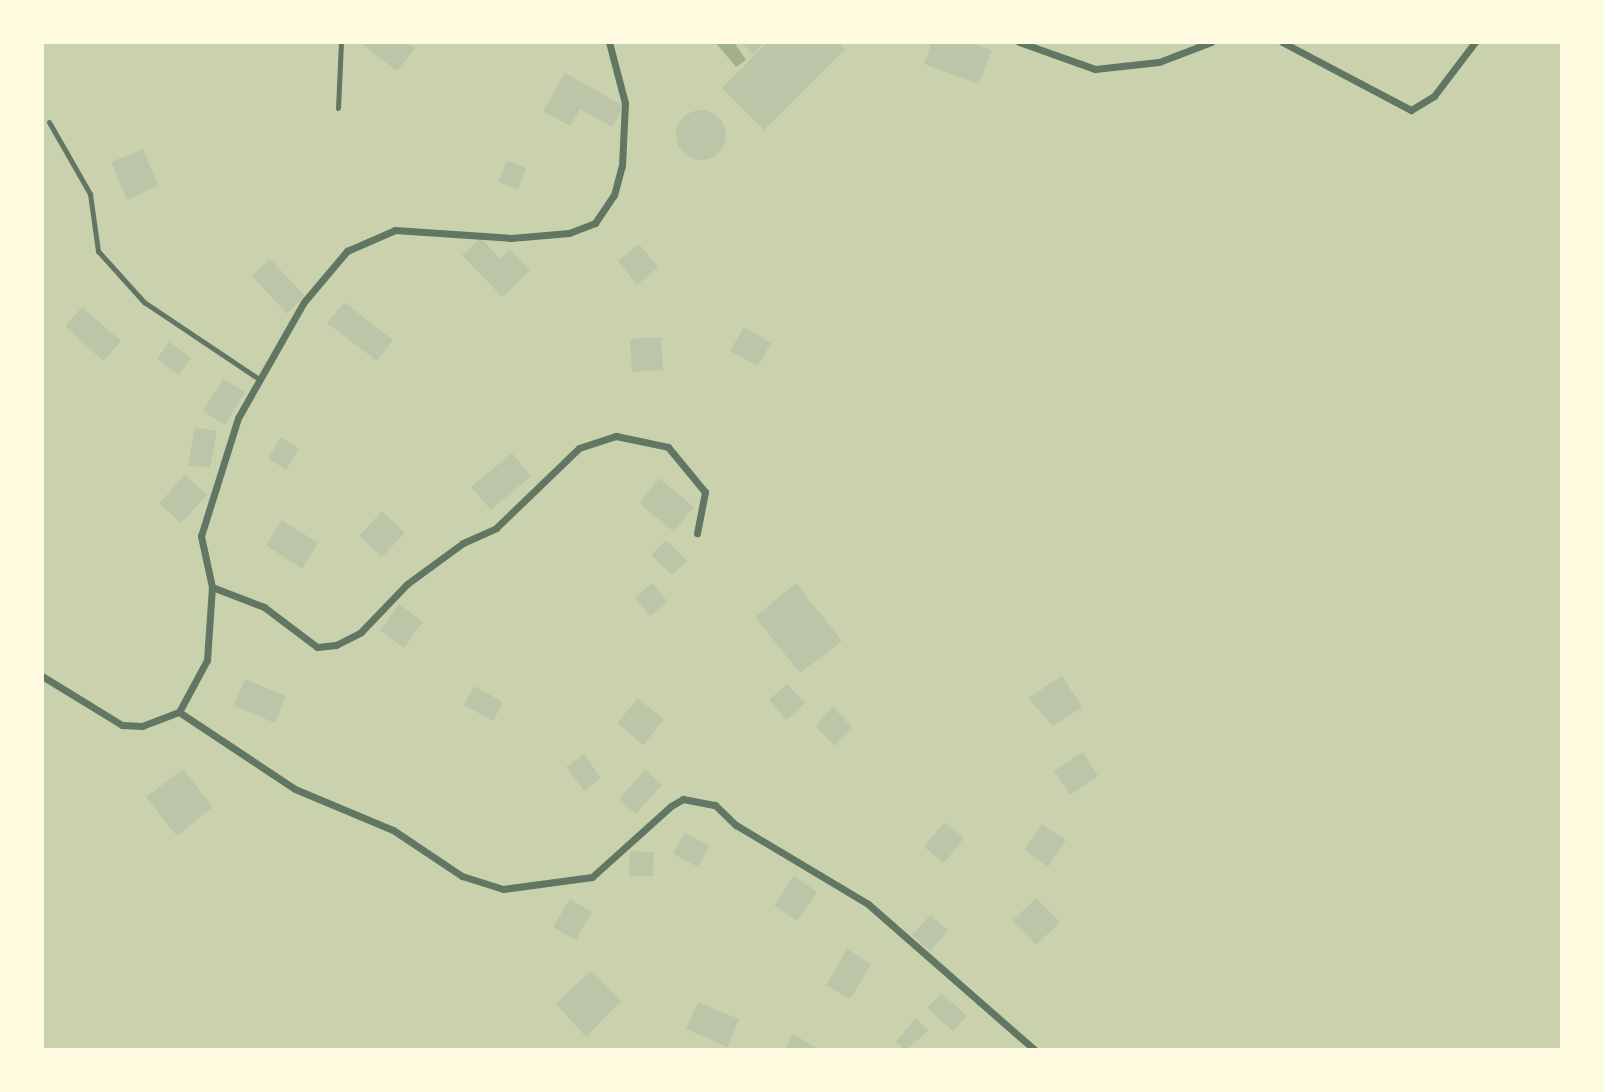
<!DOCTYPE html>
<html>
<head>
<meta charset="utf-8">
<style>
	body { margin:0 }
	#map { position:relative; width:1604px; height:1092px; overflow:hidden; background:#e9edc9; font-family:Commissioner,sans-serif }
	div>[style] { position:absolute }
	.green>* { inset:0; background:#cad2ad }
	.water>* { inset:0; background:#a3b18a }
	.building>* { inset:0; background:#bcc5a7 }
	.round { border-radius:50% }
	.service>* { height:5px; margin:-2.5px; padding:0 2.5px; transform-origin:2.5px; border-radius:2.5px; background:#617663 }
	.minor>* { height:7px; margin:-3.5px; padding:0 3.5px; transform-origin:3.5px; border-radius:3.5px; background:#617663 }
	span { translate:-50% -50%; white-space:nowrap; text-align:center; line-height:1.15; -webkit-text-stroke:5px #fefae0; paint-order:stroke }
	.frame { position:absolute; inset:0; border:44px solid #fefae0; pointer-events:none }
</style>
</head>
<body>
<div id="map">
	<div class="green">
		<div style="clip-path:polygon(42px 42px,1562px 42px,1562px 1050px,42px 1050px)"></div>
	</div>
	<div class="water">
		<div style="clip-path:polygon(715px 42px,734px 42px,746px 60px,736px 67px)"></div>
	</div>
	<div class="building">
		<div style="clip-path:polygon(360px 42px,407px 42px,415px 48px,397px 71px)"></div>
		<div style="clip-path:polygon(740px 42px,764px 42px,753px 54px)"></div>
		<div style="clip-path:polygon(768px 42px,838px 42px,845px 49px,764px 130px,722px 88px)"></div>
		<div style="clip-path:polygon(932px 42px,970px 42px,992px 50px,979px 84px,924px 64px)"></div>
		<div style="clip-path:polygon(565px 73px,624px 106px,612px 127px,580px 109px,570px 126px,543px 111px)"></div>
		<div class="round" style="left:676px;top:110px;width:50px;height:50px"></div>
		<div style="clip-path:polygon(143px 149px,158px 186px,127px 200px,111px 162px)"></div>
		<div style="clip-path:polygon(507px 161px,526px 168px,518px 189px,498px 182px)"></div>
		<div style="clip-path:polygon(481px 238px,500px 259px,510px 249px,530px 271px,502px 297px,462px 255px)"></div>
		<div style="clip-path:polygon(639px 244px,658px 267px,637px 285px,618px 261px)"></div>
		<div style="clip-path:polygon(270px 259px,305px 296px,287px 314px,252px 276px)"></div>
		<div style="clip-path:polygon(344px 302px,393px 340px,377px 361px,327px 323px)"></div>
		<div style="clip-path:polygon(82px 307px,121px 341px,103px 361px,65px 326px)"></div>
		<div style="clip-path:polygon(744px 327px,771px 343px,758px 366px,730px 351px)"></div>
		<div style="clip-path:polygon(661px 337px,663px 370px,632px 372px,630px 339px)"></div>
		<div style="clip-path:polygon(169px 342px,191px 358px,179px 375px,157px 359px)"></div>
		<div style="clip-path:polygon(223px 379px,245px 392px,225px 425px,203px 411px)"></div>
		<div style="clip-path:polygon(195px 427px,217px 431px,210px 468px,188px 465px)"></div>
		<div style="clip-path:polygon(281px 437px,299px 449px,286px 470px,268px 458px)"></div>
		<div style="clip-path:polygon(512px 453px,531px 476px,491px 510px,471px 487px)"></div>
		<div style="clip-path:polygon(185px 475px,207px 495px,181px 523px,159px 503px)"></div>
		<div style="clip-path:polygon(659px 478px,694px 507px,674px 532px,639px 503px)"></div>
		<div style="clip-path:polygon(382px 511px,405px 533px,382px 557px,359px 536px)"></div>
		<div style="clip-path:polygon(282px 520px,318px 543px,302px 569px,266px 545px)"></div>
		<div style="clip-path:polygon(666px 540px,687px 561px,672px 575px,651px 555px)"></div>
		<div style="clip-path:polygon(652px 583px,667px 601px,650px 616px,635px 598px)"></div>
		<div style="clip-path:polygon(796px 583px,842px 641px,800px 673px,755px 617px)"></div>
		<div style="clip-path:polygon(399px 604px,423px 622px,404px 648px,380px 630px)"></div>
		<div style="clip-path:polygon(1062px 676px,1082px 707px,1053px 726px,1028px 698px)"></div>
		<div style="clip-path:polygon(245px 679px,286px 696px,275px 723px,234px 706px)"></div>
		<div style="clip-path:polygon(787px 684px,805px 703px,786px 720px,769px 700px)"></div>
		<div style="clip-path:polygon(474px 686px,503px 702px,493px 721px,464px 705px)"></div>
		<div style="clip-path:polygon(638px 698px,664px 720px,643px 745px,617px 723px)"></div>
		<div style="clip-path:polygon(833px 707px,853px 728px,835px 746px,815px 726px)"></div>
		<div style="clip-path:polygon(1083px 752px,1098px 776px,1070px 795px,1054px 771px)"></div>
		<div style="clip-path:polygon(584px 754px,601px 778px,584px 791px,566px 767px)"></div>
		<div style="clip-path:polygon(183px 769px,213px 807px,177px 836px,146px 797px)"></div>
		<div style="clip-path:polygon(645px 769px,662px 785px,636px 814px,619px 800px)"></div>
		<div style="clip-path:polygon(944px 822px,964px 838px,944px 863px,924px 847px)"></div>
		<div style="clip-path:polygon(1042px 824px,1066px 840px,1048px 867px,1024px 850px)"></div>
		<div style="clip-path:polygon(685px 833px,709px 846px,698px 867px,673px 854px)"></div>
		<div style="clip-path:polygon(630px 851px,654px 852px,653px 876px,629px 876px)"></div>
		<div style="clip-path:polygon(794px 876px,817px 892px,797px 921px,774px 905px)"></div>
		<div style="clip-path:polygon(1036px 898px,1060px 922px,1036px 945px,1012px 921px)"></div>
		<div style="clip-path:polygon(570px 899px,592px 912px,576px 940px,553px 927px)"></div>
		<div style="clip-path:polygon(930px 915px,948px 930px,930px 951px,912px 935px)"></div>
		<div style="clip-path:polygon(847px 949px,871px 964px,850px 999px,826px 985px)"></div>
		<div style="clip-path:polygon(590px 971px,621px 1001px,586px 1037px,556px 1004px)"></div>
		<div style="clip-path:polygon(941px 993px,967px 1016px,953px 1031px,927px 1008px)"></div>
		<div style="clip-path:polygon(698px 1002px,739px 1019px,728px 1047px,686px 1029px)"></div>
		<div style="clip-path:polygon(915px 1018px,929px 1030px,906px 1050px,896px 1042px)"></div>
		<div style="clip-path:polygon(793px 1034px,820px 1050px,784px 1050px)"></div>
	</div>
	<div class="service">
		<div style="left:338px;top:108px;width:66px;rotate:-87.4deg"></div>
		<div style="left:49px;top:122px;width:83px;rotate:60.3deg"></div>
		<div style="left:90px;top:194px;width:58px;rotate:82deg"></div>
		<div style="left:98px;top:251px;width:69px;rotate:48deg"></div>
		<div style="left:144px;top:302px;width:138px;rotate:33.8deg"></div>
	</div>
	<div class="minor">
		<div style="left:1019px;top:42px;width:81px;rotate:19.6deg"></div>
		<div style="left:1095px;top:69px;width:64px;rotate:-6.2deg"></div>
		<div style="left:1159px;top:62px;width:56px;rotate:-21deg"></div>
		<div style="left:1282px;top:42px;width:146px;rotate:27.8deg"></div>
		<div style="left:1411px;top:110px;width:27px;rotate:-31deg"></div>
		<div style="left:1434px;top:96px;width:68px;rotate:-52.8deg"></div>
		<div style="left:212px;top:587px;width:56px;rotate:21deg"></div>
		<div style="left:264px;top:607px;width:66px;rotate:37deg"></div>
		<div style="left:317px;top:647px;width:19px;rotate:-6deg"></div>
		<div style="left:336px;top:645px;width:28px;rotate:-27deg"></div>
		<div style="left:361px;top:632px;width:66px;rotate:-46.2deg"></div>
		<div style="left:407px;top:584px;width:69px;rotate:-36.2deg"></div>
		<div style="left:463px;top:543px;width:36px;rotate:-24deg"></div>
		<div style="left:496px;top:528px;width:115px;rotate:-43.9deg"></div>
		<div style="left:579px;top:448px;width:39px;rotate:-18deg"></div>
		<div style="left:616px;top:436px;width:53px;rotate:11.9deg"></div>
		<div style="left:668px;top:447px;width:58px;rotate:50.6deg"></div>
		<div style="left:705px;top:492px;width:42px;rotate:101deg"></div>
		<div style="left:42px;top:676px;width:94px;rotate:31.5deg"></div>
		<div style="left:122px;top:725px;width:20px;rotate:3deg"></div>
		<div style="left:142px;top:726px;width:40px;rotate:-21deg"></div>
		<div style="left:179px;top:712px;width:139px;rotate:33.6deg"></div>
		<div style="left:295px;top:789px;width:106px;rotate:22.7deg"></div>
		<div style="left:393px;top:830px;width:83px;rotate:33.7deg"></div>
		<div style="left:462px;top:876px;width:43px;rotate:17.6deg"></div>
		<div style="left:503px;top:889px;width:90px;rotate:-7.7deg"></div>
		<div style="left:592px;top:877px;width:106px;rotate:-41.9deg"></div>
		<div style="left:671px;top:806px;width:14px;rotate:-30deg"></div>
		<div style="left:683px;top:799px;width:33px;rotate:11deg"></div>
		<div style="left:715px;top:805px;width:29px;rotate:44deg"></div>
		<div style="left:736px;top:825px;width:154px;rotate:30.9deg"></div>
		<div style="left:868px;top:904px;width:222px;rotate:41.2deg"></div>
		<div style="left:179px;top:712px;width:59px;rotate:-61.7deg"></div>
		<div style="left:207px;top:660px;width:73px;rotate:-86.1deg"></div>
		<div style="left:212px;top:587px;width:52px;rotate:-102.2deg"></div>
		<div style="left:201px;top:536px;width:124px;rotate:-72.6deg"></div>
		<div style="left:238px;top:418px;width:133px;rotate:-60.4deg"></div>
		<div style="left:304px;top:302px;width:67px;rotate:-49.9deg"></div>
		<div style="left:347px;top:251px;width:52px;rotate:-23.6deg"></div>
		<div style="left:395px;top:230px;width:116px;rotate:3.9deg"></div>
		<div style="left:511px;top:238px;width:58px;rotate:-4.9deg"></div>
		<div style="left:569px;top:233px;width:28px;rotate:-21deg"></div>
		<div style="left:595px;top:223px;width:34px;rotate:-56deg"></div>
		<div style="left:614px;top:195px;width:30px;rotate:-75deg"></div>
		<div style="left:622px;top:166px;width:63px;rotate:-87.3deg"></div>
		<div style="left:625px;top:103px;width:63px;rotate:-104.7deg"></div>
	</div>
	<div class="frame"></div>
</div>
</body>
</html>
